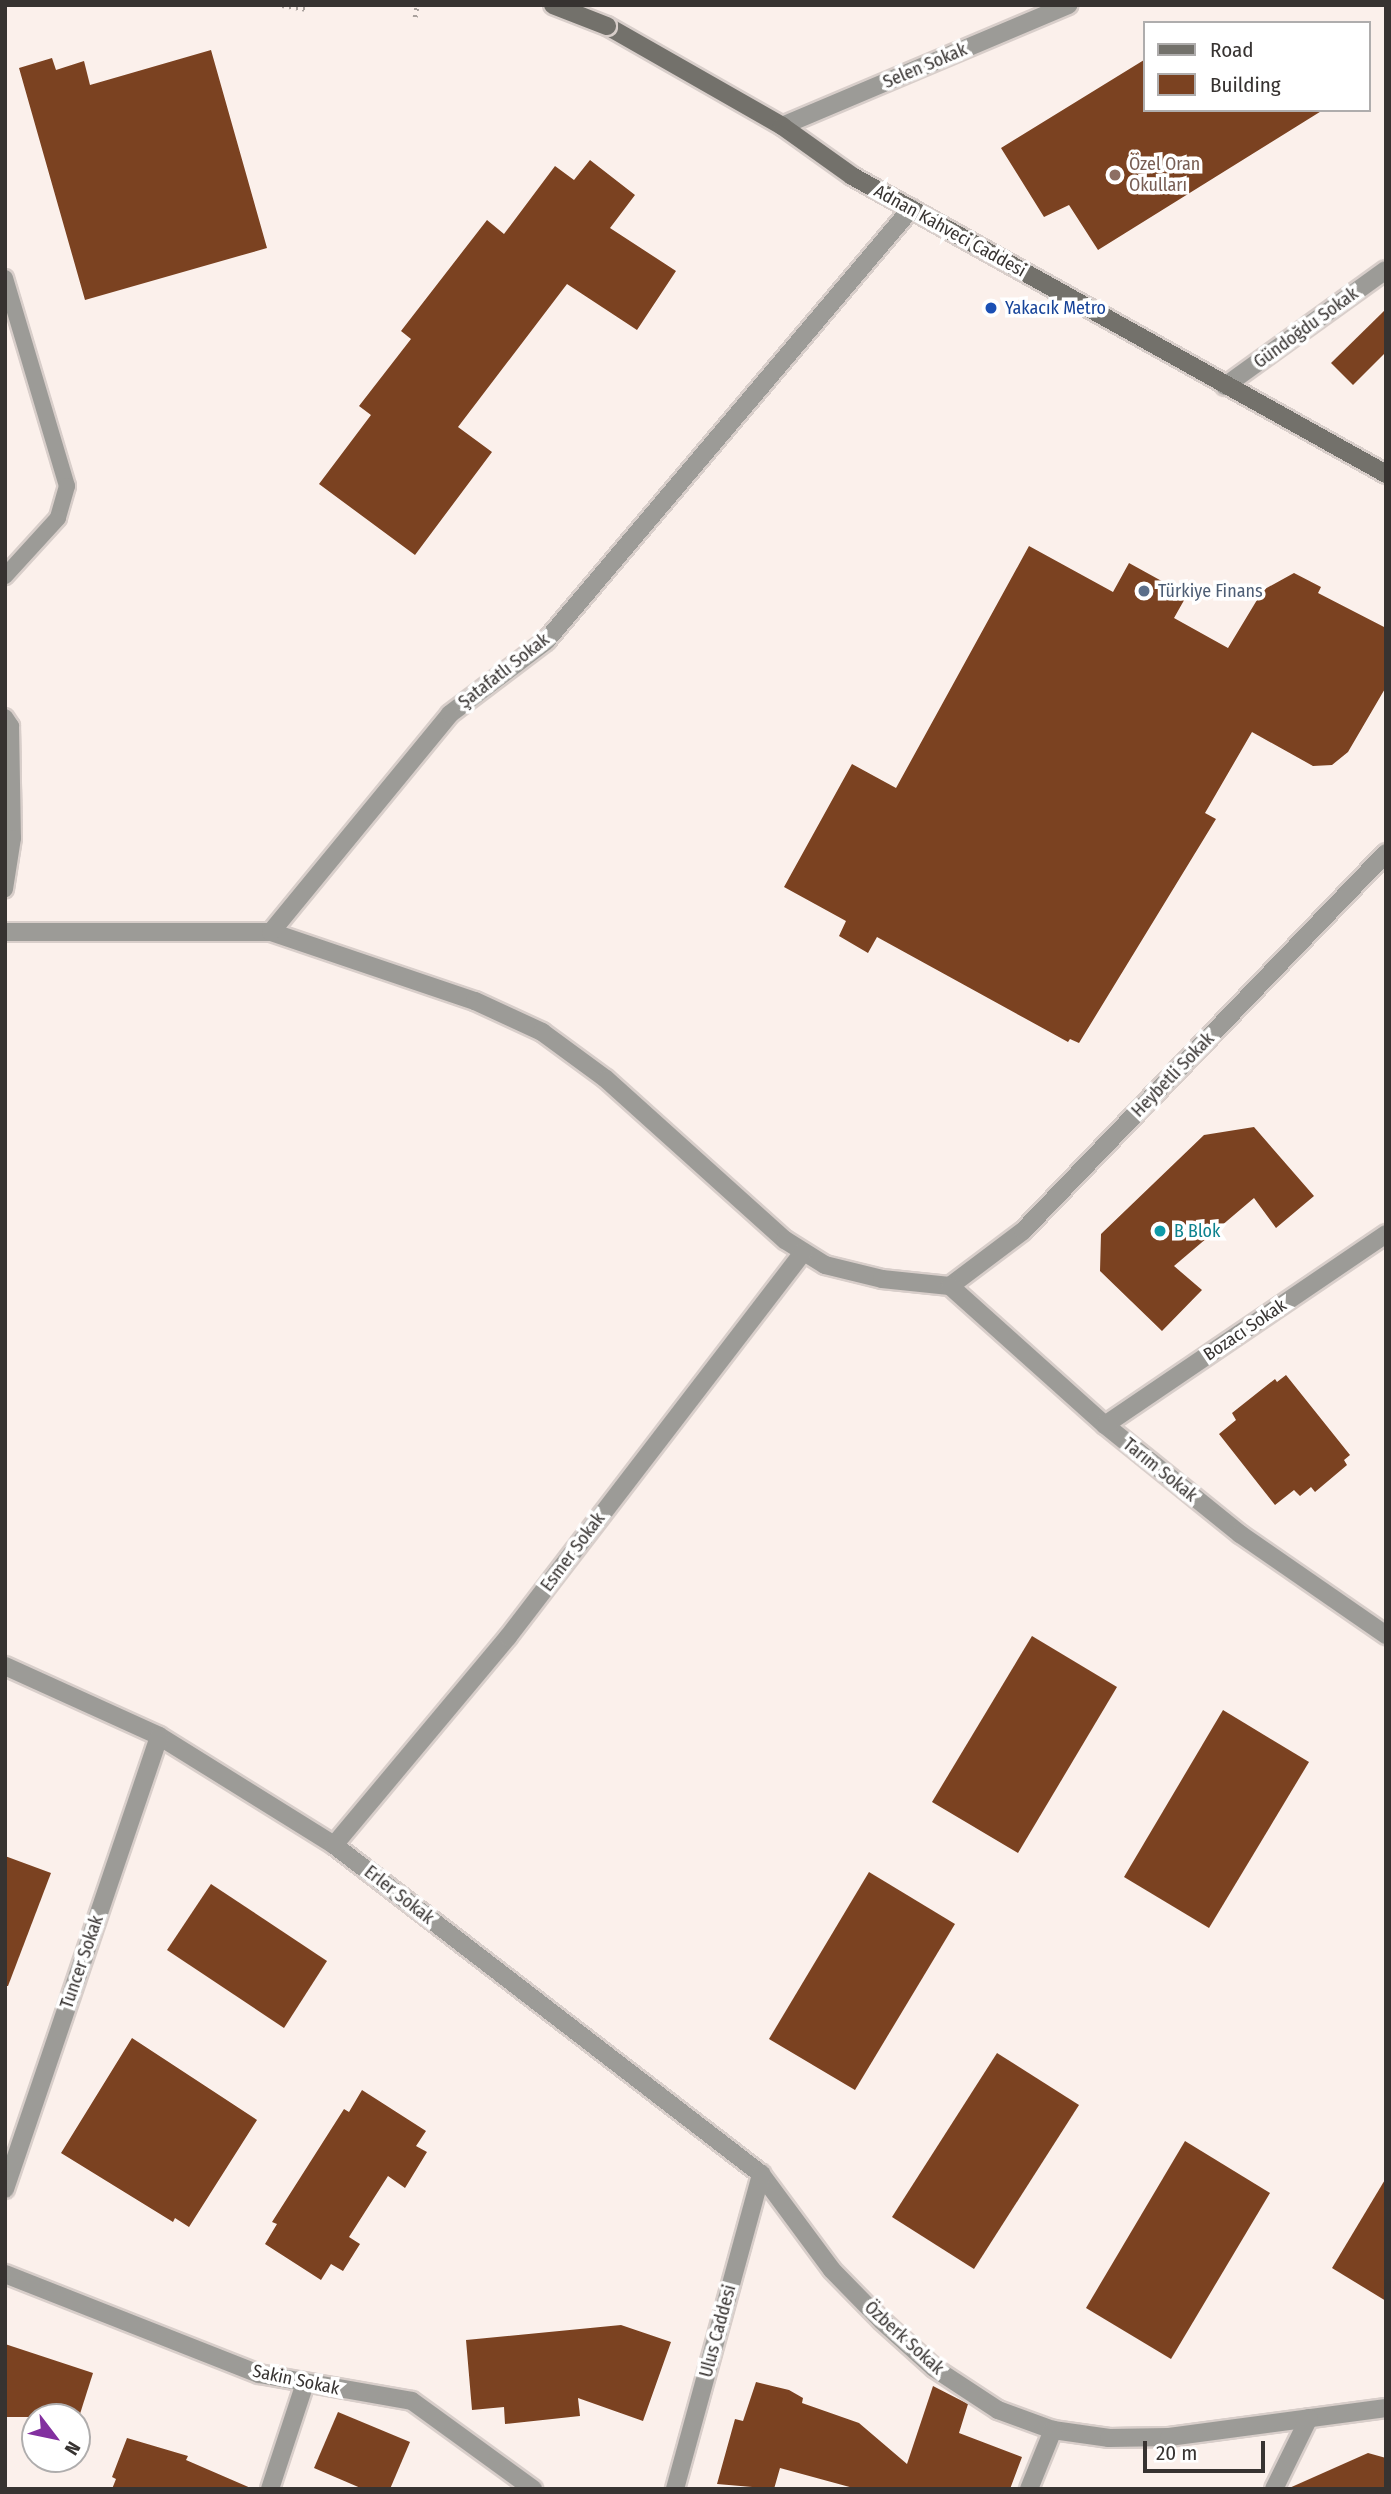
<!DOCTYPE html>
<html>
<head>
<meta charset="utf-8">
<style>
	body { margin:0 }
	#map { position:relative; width:1391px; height:2494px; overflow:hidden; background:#fbf0eb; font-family:"Fira Sans Condensed",sans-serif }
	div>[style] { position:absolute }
	.building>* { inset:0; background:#7b4221 }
	.path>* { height:4.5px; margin-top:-2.25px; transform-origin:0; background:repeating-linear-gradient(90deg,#a9a19d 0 2px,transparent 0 7px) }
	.roads { filter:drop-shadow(2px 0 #d8ceca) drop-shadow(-2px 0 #d8ceca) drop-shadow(0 2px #d8ceca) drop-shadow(0 -2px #d8ceca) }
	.service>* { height:16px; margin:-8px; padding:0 8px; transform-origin:8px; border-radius:8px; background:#9c9b97 }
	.minor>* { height:18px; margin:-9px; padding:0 9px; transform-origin:9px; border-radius:9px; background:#9c9b97 }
	.tertiary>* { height:18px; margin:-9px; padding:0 9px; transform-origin:9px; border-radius:9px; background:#9c9b97 }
	.secondary>* { height:18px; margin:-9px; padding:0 9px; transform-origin:9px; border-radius:9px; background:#73716b }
	.bridges { filter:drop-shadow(2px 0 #d8ceca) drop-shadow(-2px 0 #d8ceca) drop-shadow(0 2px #d8ceca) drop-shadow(0 -2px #d8ceca) }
	.secondary-bridge>* { height:18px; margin:-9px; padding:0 9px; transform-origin:9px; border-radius:9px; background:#73716b }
	.dots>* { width:19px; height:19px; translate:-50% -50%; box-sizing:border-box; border:4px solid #fff; border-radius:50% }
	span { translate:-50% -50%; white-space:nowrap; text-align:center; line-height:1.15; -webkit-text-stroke:7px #fff; paint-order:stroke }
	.street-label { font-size:18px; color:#373331 }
	.education-label { font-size:18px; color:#785e54 }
	.left { translate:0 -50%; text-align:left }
	.transit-label { font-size:18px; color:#164399 }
	.service-label { font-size:18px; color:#4e5e75 }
	.culture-label { font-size:18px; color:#0d838f }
	.frame { position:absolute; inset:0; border:7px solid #373331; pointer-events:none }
	.legend { position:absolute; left:1143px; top:21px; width:228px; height:91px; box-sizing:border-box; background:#fff; border:2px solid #afadad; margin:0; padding:9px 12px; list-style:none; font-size:21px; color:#373331 }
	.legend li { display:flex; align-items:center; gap:14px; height:35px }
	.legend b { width:35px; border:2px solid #afadad }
	.north { position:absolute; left:21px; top:2403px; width:70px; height:70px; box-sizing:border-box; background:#fff; border:2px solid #afadad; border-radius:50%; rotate:122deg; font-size:19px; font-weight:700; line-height:28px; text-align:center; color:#373331 }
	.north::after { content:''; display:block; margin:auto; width:24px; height:32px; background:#82309f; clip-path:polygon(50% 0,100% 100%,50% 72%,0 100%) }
	.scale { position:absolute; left:1143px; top:2441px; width:122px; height:32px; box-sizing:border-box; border:4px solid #373331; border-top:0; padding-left:9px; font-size:21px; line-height:24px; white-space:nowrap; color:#373331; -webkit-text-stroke:5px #fff; paint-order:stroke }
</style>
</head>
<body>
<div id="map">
	<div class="building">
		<div style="clip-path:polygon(211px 50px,267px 248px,85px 300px,19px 68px,52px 58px,56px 70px,84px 61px,90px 85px)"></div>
		<div style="clip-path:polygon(1144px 60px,1144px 110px,1323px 110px,1098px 250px,1069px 205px,1044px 217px,1001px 148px)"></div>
		<div style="clip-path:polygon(590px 160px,635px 195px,610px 228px,676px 271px,637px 330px,567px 284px,458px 427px,492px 452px,415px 555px,319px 484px,371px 415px,359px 406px,411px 339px,401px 331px,487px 220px,504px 234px,555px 166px,574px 180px)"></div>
		<div style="clip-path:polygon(1386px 309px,1386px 352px,1353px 385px,1331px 363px)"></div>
		<div style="clip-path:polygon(1029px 546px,1113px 592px,1129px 563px,1187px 595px,1174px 618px,1228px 648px,1263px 590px,1294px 573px,1321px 587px,1318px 593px,1386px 628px,1386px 687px,1348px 752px,1332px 765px,1313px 766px,1252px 732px,1205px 813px,1216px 819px,1079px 1043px,1070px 1039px,1068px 1042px,877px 937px,868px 953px,839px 936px,846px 921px,784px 887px,852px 764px,896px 788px)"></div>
		<div style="clip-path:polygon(1254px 1127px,1314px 1196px,1276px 1228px,1254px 1198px,1174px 1266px,1202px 1290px,1162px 1331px,1100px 1271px,1101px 1234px,1204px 1135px)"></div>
		<div style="clip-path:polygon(1286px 1375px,1350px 1455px,1344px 1460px,1347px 1465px,1315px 1492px,1311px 1487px,1300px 1496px,1294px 1490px,1275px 1505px,1219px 1434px,1236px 1420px,1232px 1413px,1275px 1379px,1277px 1382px)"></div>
		<div style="clip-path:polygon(1032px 1636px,1117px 1687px,1018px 1853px,932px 1802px)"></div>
		<div style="clip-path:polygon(1223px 1710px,1309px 1762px,1209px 1928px,1124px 1877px)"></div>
		<div style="clip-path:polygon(5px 1856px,51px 1873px,8px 1986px,5px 1986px)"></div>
		<div style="clip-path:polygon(869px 1872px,955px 1924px,855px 2090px,769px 2039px)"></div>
		<div style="clip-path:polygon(211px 1884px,327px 1961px,284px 2028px,167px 1950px)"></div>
		<div style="clip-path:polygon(132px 2038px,257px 2120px,189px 2227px,175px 2218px,173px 2222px,61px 2153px)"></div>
		<div style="clip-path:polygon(997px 2053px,1079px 2105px,974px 2269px,892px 2217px)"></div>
		<div style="clip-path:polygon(362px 2090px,426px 2131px,416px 2146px,427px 2152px,405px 2188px,388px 2176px,349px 2237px,360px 2244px,343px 2271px,331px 2264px,321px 2280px,265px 2244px,277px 2224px,272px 2222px,344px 2109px,349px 2112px)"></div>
		<div style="clip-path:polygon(1185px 2141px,1270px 2193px,1171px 2359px,1086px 2308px)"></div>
		<div style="clip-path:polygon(1386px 2178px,1386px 2301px,1332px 2268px)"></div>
		<div style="clip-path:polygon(621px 2325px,671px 2342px,643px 2421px,578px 2398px,580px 2416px,505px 2424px,504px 2407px,472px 2410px,466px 2340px)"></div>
		<div style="clip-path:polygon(5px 2344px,93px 2373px,79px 2417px,5px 2417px)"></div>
		<div style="clip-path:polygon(756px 2382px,789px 2390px,803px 2398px,802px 2403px,859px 2423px,907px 2464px,933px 2386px,968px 2404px,959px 2433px,1022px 2457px,1010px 2489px,857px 2489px,780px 2468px,774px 2489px,717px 2484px,735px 2419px,743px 2421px)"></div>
		<div style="clip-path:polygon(338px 2412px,410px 2442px,390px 2489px,363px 2489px,314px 2468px)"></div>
		<div style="clip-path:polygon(127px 2438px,188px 2456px,186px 2460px,253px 2489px,112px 2489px,116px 2479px,112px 2477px)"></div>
		<div style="clip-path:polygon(1368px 2453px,1386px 2458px,1386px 2489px,1287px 2489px)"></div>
	</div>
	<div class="path">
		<div style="left:282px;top:5px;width:24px;rotate:9deg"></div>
		<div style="left:415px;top:17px;width:12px;rotate:-81deg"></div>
	</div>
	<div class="roads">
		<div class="service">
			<div style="left:5px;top:278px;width:217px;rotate:73.4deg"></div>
			<div style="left:67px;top:486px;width:33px;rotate:106deg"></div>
			<div style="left:58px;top:518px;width:79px;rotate:132.4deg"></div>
			<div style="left:5px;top:717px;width:11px;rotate:56deg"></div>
			<div style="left:11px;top:726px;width:112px;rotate:89deg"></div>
			<div style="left:13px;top:838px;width:52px;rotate:98.9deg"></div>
		</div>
		<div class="minor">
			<div style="left:782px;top:126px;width:311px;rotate:-22.9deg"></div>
			<div style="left:1225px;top:386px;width:198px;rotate:-35.8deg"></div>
			<div style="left:5px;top:932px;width:266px"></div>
			<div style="left:271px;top:932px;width:215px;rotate:18.7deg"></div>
			<div style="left:475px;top:1001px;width:74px;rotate:24.8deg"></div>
			<div style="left:542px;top:1032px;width:79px;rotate:36.3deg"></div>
			<div style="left:606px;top:1079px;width:241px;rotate:42deg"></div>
			<div style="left:785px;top:1240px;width:47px;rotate:32deg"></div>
			<div style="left:825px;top:1265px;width:59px;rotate:13.8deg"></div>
			<div style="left:882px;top:1279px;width:68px;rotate:5.9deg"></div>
			<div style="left:271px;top:932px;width:282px;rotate:-50.6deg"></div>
			<div style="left:450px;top:714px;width:121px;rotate:-37.2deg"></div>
			<div style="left:546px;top:641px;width:566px;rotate:-49.81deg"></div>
			<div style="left:950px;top:1286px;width:91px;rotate:-37deg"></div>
			<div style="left:1023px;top:1231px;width:524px;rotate:-46.16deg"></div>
			<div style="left:950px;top:1286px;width:208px;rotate:41.9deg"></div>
			<div style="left:1105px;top:1425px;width:174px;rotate:38.9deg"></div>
			<div style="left:1240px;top:1534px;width:178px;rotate:34.7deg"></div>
			<div style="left:1105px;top:1425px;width:340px;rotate:-34.2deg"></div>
			<div style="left:5px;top:1666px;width:169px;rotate:24.4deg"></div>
			<div style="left:159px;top:1736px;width:206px;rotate:31.9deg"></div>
			<div style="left:334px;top:1845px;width:539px;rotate:37.61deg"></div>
			<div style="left:761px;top:2174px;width:119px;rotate:53.5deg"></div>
			<div style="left:832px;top:2270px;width:71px;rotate:45.6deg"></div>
			<div style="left:882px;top:2321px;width:70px;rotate:42.1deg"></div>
			<div style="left:934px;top:2368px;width:77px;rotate:33.3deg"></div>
			<div style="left:998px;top:2410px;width:59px;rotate:20deg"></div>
			<div style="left:1053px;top:2430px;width:57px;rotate:8.1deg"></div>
			<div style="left:1109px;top:2438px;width:60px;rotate:-1deg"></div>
			<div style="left:1169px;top:2437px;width:219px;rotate:-7.6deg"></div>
			<div style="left:334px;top:1845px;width:271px;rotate:-50.1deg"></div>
			<div style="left:508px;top:1637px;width:485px;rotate:-52.5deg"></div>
			<div style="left:5px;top:2189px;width:478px;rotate:-71.2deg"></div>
			<div style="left:5px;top:2274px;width:273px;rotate:21.5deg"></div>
			<div style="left:259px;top:2374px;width:155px;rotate:10deg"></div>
			<div style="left:412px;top:2401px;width:150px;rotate:36deg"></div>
			<div style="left:270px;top:2489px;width:112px;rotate:-71.7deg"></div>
			<div style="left:1029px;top:2489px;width:64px;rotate:-67.9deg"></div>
			<div style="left:1274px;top:2489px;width:79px;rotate:-63.8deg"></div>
		</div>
		<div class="tertiary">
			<div style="left:675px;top:2489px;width:327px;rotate:-74.7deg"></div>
		</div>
		<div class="secondary">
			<div style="left:607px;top:26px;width:202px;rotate:29.7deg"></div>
			<div style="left:782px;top:126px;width:86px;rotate:35.5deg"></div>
			<div style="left:852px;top:176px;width:612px;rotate:29.16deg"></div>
		</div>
	</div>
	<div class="bridges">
		<div class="secondary-bridge">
			<div style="left:553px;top:5px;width:58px;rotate:21.3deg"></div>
		</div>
	</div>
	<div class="dots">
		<div style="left:1115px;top:175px;background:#8d6e63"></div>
		<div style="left:991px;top:308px;background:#1a4fb4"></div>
		<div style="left:1144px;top:591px;background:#5c6f8a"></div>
		<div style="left:1160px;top:1231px;background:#0f9aa8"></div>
	</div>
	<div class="street-label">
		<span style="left:925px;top:66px;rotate:-23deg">Selen Sokak</span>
		<span style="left:950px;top:231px;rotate:29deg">Adnan Kahveci Caddesi</span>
		<span style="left:1306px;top:328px;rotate:-36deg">Gündoğdu Sokak</span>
		<span style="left:504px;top:671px;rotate:-38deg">Şatafatlı Sokak</span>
		<span style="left:1173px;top:1075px;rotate:-46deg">Heybetli Sokak</span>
		<span style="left:1245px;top:1330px;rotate:-34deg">Bozacı Sokak</span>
		<span style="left:1160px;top:1470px;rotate:39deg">Tarım Sokak</span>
		<span style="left:573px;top:1552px;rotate:-53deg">Esmer Sokak</span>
		<span style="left:399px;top:1895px;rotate:38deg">Erler Sokak</span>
		<span style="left:82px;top:1962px;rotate:-71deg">Tuncer Sokak</span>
		<span style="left:718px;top:2331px;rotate:-75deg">Ulus Caddesi</span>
		<span style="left:904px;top:2338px;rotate:42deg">Özberk Sokak</span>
		<span style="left:296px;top:2380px;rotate:12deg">Sakin Sokak</span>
	</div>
	<div class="education-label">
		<span class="left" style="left:1129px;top:175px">Özel Oran<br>Okulları</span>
	</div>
	<div class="transit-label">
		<span class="left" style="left:1005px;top:308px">Yakacık Metro</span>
	</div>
	<div class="service-label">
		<span class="left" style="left:1158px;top:591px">Türkiye Finans</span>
	</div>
	<div class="culture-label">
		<span class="left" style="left:1174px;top:1231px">B Blok</span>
	</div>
	<div class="frame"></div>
	<ul class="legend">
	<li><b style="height:9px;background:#73716b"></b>Road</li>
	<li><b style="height:19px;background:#7b4221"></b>Building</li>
	</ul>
	<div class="north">N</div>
	<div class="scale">20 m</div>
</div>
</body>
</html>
